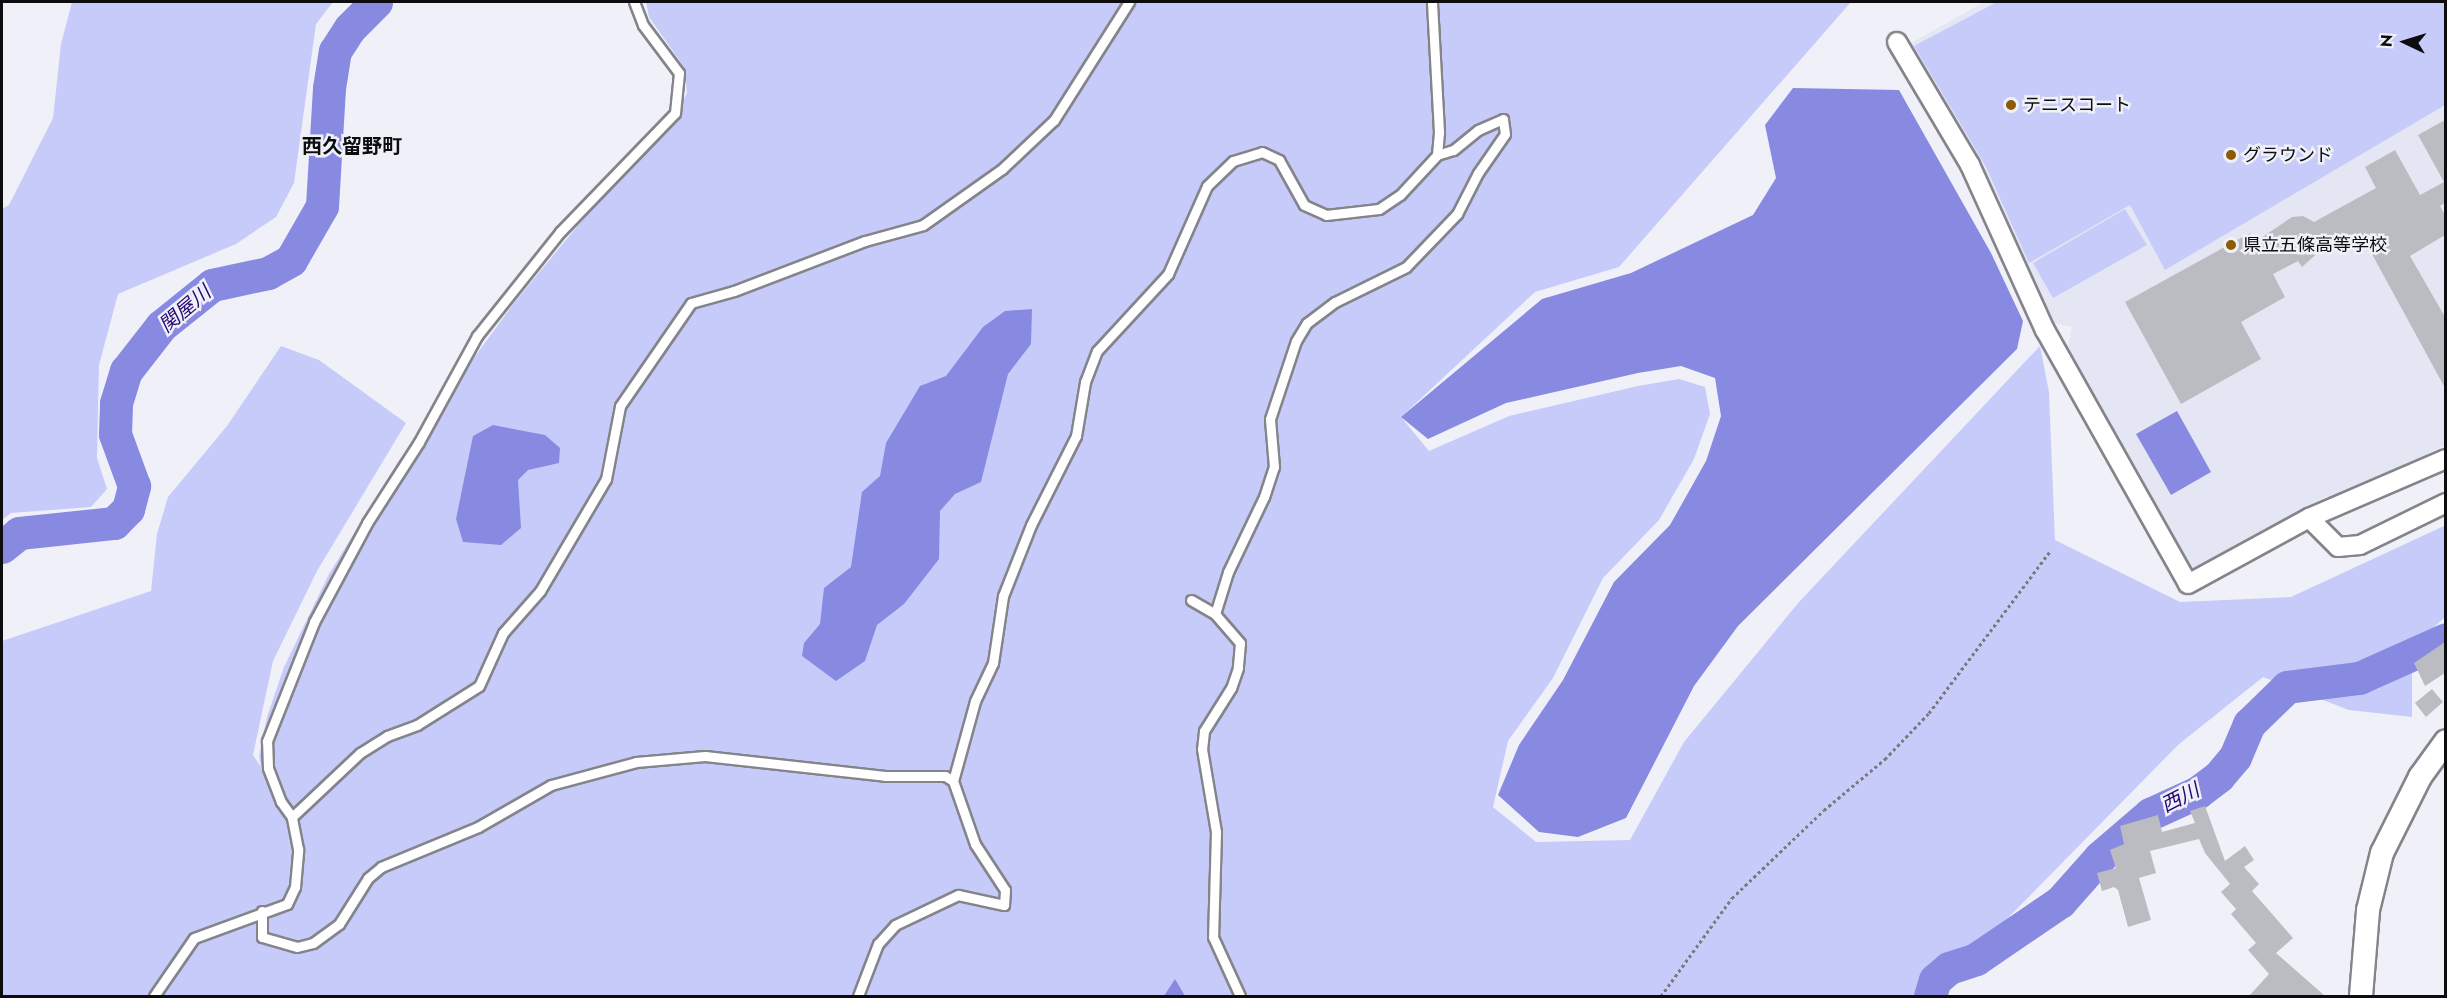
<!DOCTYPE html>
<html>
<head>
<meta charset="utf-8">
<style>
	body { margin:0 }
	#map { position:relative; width:2447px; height:998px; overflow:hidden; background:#f0f1f8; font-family:Jost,"Noto Sans JP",sans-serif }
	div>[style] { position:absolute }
	.built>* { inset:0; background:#e5e6f4 }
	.green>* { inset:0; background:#c7cbfa }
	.water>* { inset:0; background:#8889e0 }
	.river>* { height:33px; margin:-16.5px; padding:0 16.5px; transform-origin:16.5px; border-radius:16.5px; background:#8889e0 }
	.building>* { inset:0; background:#bbbcc2 }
	.path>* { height:3px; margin-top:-1.5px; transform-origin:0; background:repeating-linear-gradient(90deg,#79797e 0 3px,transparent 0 6px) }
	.roads { filter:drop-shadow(2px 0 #84848a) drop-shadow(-2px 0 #84848a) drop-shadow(0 2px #84848a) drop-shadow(0 -2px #84848a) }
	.service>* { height:9px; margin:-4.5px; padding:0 4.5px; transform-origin:4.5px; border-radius:4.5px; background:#fff }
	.minor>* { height:18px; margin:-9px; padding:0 9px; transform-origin:9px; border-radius:9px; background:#fff }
	.tertiary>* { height:22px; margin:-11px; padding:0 11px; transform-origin:11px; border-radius:11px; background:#fff }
	.dots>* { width:16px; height:16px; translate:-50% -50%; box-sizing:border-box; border:3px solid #f0f1f8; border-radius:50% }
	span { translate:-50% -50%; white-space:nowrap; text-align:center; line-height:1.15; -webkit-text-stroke:5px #f0f1f8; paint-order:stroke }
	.poi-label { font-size:18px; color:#0d0d10 }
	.left { translate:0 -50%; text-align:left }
	.neighbourhood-label { font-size:20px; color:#0d0d10; font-weight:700 }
	.water-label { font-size:20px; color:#250872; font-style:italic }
	.frame { position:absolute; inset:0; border:3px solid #0d0d10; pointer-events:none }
	.north { position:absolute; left:2375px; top:12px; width:60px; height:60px; -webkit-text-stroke:4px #f0f1f8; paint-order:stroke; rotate:274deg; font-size:16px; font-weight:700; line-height:24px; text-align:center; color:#0d0d10 }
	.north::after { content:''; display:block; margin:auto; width:21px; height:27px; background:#0d0d10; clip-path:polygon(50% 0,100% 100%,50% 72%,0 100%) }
</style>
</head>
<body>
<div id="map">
	<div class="built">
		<div style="clip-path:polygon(1984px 2px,2445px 2px,2445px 445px,2331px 501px,2327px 496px,2265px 529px,2269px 535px,2201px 572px,2187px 570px,2079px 378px,2068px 346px,2072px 327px,2050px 322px,1982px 168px,1906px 46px)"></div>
	</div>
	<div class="green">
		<div style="clip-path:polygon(72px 2px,333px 2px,316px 24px,294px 183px,276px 217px,236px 244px,118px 294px,99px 365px,97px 458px,107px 489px,91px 507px,11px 513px,2px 520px,2px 209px,9px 205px,53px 118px,61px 44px)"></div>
		<div style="clip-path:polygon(646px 2px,1851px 2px,1619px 267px,1535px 292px,1401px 417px,1429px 451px,1509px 416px,1638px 386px,1679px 379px,1705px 387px,1710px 414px,1694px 459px,1659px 520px,1603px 578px,1553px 678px,1508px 741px,1493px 807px,1536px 842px,1630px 840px,1684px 742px,1799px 602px,2040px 346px,2049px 392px,2055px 540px,2180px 602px,2291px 597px,2446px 525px,2445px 617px,2412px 648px,2412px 717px,2349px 710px,2263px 677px,2178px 745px,2001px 925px,1919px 996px,2px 996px,2px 641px,151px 591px,157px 534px,168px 497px,227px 426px,281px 346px,319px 360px,406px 423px,317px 571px,273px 661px,253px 755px,261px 767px,259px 756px,267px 717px,284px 667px,329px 574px,398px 462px,514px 303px,603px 195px,673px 121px,687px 93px,684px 67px,649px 17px)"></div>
		<div style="clip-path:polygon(1997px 2px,2445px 2px,2445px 105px,2165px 270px,2130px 205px,2029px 263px,1985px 165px,1914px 46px)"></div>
		<div style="clip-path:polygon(2125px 209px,2147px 245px,2053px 298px,2033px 263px)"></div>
	</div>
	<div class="water">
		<div style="clip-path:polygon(1793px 88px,1899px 90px,1991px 253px,2023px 321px,2017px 349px,1738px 626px,1694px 686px,1626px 818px,1578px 837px,1539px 832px,1498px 795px,1519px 745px,1563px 680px,1614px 582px,1670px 525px,1706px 461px,1721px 416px,1715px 378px,1681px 366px,1638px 373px,1506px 403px,1428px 439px,1401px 417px,1542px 299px,1631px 273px,1753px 215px,1776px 178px,1765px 125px)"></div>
		<div style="clip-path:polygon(1032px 309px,1031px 344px,1008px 374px,981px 482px,955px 494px,940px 511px,939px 559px,904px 604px,877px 625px,865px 661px,836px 681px,802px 656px,804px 643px,820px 624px,824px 588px,851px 567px,862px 492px,880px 476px,886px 443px,920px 386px,946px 376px,983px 327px,1005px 311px)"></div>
		<div style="clip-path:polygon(2177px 411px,2211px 472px,2171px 495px,2136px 434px)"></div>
		<div style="clip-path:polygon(493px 425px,545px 435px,560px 448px,559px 463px,528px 470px,518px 480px,521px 528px,501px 545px,463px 542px,456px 519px,473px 436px)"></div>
		<div style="clip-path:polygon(1175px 979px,1185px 996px,1164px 996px)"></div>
	</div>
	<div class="river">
		<div style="left:2px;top:547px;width:22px;rotate:-39deg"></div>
		<div style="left:19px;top:533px;width:96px;rotate:-6deg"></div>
		<div style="left:114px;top:523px;width:20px;rotate:-45deg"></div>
		<div style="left:128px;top:509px;width:24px;rotate:-75deg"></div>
		<div style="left:134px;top:486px;width:55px;rotate:-110.1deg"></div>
		<div style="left:115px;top:434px;width:31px;rotate:-88deg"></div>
		<div style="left:116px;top:403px;width:34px;rotate:-73deg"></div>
		<div style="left:126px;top:371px;width:57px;rotate:-52.1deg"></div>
		<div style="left:161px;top:326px;width:65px;rotate:-38.8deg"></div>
		<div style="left:212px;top:285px;width:57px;rotate:-12.1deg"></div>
		<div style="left:268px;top:273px;width:26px;rotate:-29deg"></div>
		<div style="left:291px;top:260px;width:62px;rotate:-60.1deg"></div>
		<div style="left:322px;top:206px;width:118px;rotate:-86.6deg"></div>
		<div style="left:329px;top:88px;width:37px;rotate:-81deg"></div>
		<div style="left:335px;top:51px;width:27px;rotate:-57deg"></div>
		<div style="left:350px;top:28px;width:37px;rotate:-45deg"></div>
		<div style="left:1930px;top:996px;width:17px;rotate:-73deg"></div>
		<div style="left:1935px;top:980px;width:18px;rotate:-41deg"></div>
		<div style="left:1949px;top:968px;width:28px;rotate:-18deg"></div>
		<div style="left:1976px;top:959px;width:102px;rotate:-34.2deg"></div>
		<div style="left:2060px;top:902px;width:60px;rotate:-48.4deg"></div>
		<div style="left:2100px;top:857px;width:66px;rotate:-40.7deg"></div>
		<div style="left:2150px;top:814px;width:53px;rotate:-24.6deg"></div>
		<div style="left:2198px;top:792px;width:26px;rotate:-37deg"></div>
		<div style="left:2219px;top:776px;width:25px;rotate:-50deg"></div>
		<div style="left:2235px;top:757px;width:36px;rotate:-67deg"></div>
		<div style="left:2249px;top:724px;width:53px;rotate:-44.2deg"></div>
		<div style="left:2287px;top:687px;width:73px;rotate:-7.1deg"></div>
		<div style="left:2359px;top:678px;width:95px;rotate:-24.1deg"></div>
	</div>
	<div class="building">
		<div style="clip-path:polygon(2445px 120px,2445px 203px,2440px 206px,2445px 215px,2445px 235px,2410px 256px,2445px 317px,2445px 388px,2361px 234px,2337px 248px,2333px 239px,2302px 267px,2298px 261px,2273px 274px,2285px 297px,2241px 322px,2261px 359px,2181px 404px,2125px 302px,2250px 233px,2255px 242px,2292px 217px,2303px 216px,2314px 222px,2376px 188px,2365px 167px,2395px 150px,2420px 195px,2444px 182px,2418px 135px)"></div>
		<div style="clip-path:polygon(2445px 642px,2445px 673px,2425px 686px,2414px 663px)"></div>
		<div style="clip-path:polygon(2432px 689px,2443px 702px,2426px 717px,2415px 703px)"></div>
		<div style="clip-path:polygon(2205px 806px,2225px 861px,2245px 846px,2254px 860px,2244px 867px,2259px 884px,2252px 891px,2293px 938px,2276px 953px,2325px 996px,2249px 996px,2269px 974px,2248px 950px,2256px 943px,2231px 914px,2236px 909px,2221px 892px,2230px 884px,2205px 853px,2199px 839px,2150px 851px,2156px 873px,2139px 878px,2151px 920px,2128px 927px,2118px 890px,2114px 887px,2102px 891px,2097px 873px,2116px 868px,2110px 850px,2124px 844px,2120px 826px,2158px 815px,2162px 832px,2195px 823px,2190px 811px)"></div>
	</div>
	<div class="path">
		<div style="left:1661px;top:996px;width:121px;rotate:-54.1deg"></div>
		<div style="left:1732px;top:898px;width:127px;rotate:-43.7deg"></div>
		<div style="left:1824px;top:810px;width:80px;rotate:-39.9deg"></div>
		<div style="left:1885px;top:759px;width:64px;rotate:-46.3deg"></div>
		<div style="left:1929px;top:713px;width:202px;rotate:-53.2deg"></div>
	</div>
	<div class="roads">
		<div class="service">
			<div style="left:1191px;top:600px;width:28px;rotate:30deg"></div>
			<div style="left:1215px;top:614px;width:38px;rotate:49deg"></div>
			<div style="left:1240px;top:643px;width:25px;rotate:95deg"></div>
			<div style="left:1238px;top:668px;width:21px;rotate:109deg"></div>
			<div style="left:1231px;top:688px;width:51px;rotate:122.1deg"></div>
			<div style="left:1204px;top:731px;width:18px;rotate:96deg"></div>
			<div style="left:1202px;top:749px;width:84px;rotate:80.4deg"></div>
			<div style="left:1216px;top:832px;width:105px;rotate:91.6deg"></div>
			<div style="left:1213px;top:937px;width:65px;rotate:65.4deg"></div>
			<div style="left:1215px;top:614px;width:44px;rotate:-72.8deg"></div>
			<div style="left:1228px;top:572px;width:83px;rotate:-64.4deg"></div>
			<div style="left:1264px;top:497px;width:32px;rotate:-72deg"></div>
			<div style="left:1274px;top:467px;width:48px;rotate:-94.8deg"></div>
			<div style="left:1270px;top:419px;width:82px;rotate:-71.6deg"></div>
			<div style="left:1296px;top:341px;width:21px;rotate:-59deg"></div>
			<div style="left:1307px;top:323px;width:35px;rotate:-37deg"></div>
			<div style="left:1335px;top:302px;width:79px;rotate:-26.2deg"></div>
			<div style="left:1406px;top:267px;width:74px;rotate:-46.1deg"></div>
			<div style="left:1457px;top:214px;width:46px;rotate:-62.9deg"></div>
			<div style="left:1478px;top:173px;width:47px;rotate:-55.3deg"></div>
			<div style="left:1505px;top:134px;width:15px;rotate:-98deg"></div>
			<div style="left:1503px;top:119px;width:27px;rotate:156deg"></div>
			<div style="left:1478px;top:130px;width:32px;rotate:141deg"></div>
			<div style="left:1453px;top:150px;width:17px;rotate:163deg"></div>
			<div style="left:292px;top:817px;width:93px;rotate:-43.3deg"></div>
			<div style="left:360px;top:753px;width:32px;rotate:-32deg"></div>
			<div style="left:387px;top:736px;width:32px;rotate:-20deg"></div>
			<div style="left:417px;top:725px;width:73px;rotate:-32.2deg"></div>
			<div style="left:479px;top:686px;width:58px;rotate:-65.6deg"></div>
			<div style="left:503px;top:633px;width:56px;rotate:-48.6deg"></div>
			<div style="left:540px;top:591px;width:130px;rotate:-59.5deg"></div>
			<div style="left:606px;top:479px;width:74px;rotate:-79.1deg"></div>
			<div style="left:620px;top:406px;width:125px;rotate:-55.4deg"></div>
			<div style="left:691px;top:303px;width:45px;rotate:-15.6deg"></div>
			<div style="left:734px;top:291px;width:140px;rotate:-20.9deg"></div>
			<div style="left:865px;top:241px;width:60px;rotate:-15.4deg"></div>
			<div style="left:923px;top:225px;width:97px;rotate:-35.3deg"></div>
			<div style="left:1002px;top:169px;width:71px;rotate:-43.3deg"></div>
			<div style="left:1054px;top:120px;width:140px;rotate:-57.6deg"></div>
			<div style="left:262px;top:911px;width:26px;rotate:90deg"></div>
			<div style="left:262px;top:937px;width:36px;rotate:16deg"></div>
			<div style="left:297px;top:947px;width:16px;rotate:-14deg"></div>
			<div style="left:313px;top:943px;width:32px;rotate:-36deg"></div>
			<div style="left:339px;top:924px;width:54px;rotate:-57.8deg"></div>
			<div style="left:368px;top:878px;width:17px;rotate:-40deg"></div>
			<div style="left:381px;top:867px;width:105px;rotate:-22.4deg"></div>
			<div style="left:478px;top:827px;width:84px;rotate:-29.9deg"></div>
			<div style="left:551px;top:785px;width:88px;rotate:-15.1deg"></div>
			<div style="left:636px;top:762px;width:69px;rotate:-5deg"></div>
			<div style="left:705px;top:756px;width:181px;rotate:6.3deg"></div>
			<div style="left:885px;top:776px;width:60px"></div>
			<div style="left:945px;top:776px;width:9px;rotate:32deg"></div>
			<div style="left:154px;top:996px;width:70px;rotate:-55.4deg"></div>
			<div style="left:194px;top:938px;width:99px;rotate:-20.1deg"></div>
			<div style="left:287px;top:904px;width:19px;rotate:-65deg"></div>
			<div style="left:295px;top:887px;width:38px;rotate:-85deg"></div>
			<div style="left:298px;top:849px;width:33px;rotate:-101deg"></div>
			<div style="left:292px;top:817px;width:19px;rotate:-126deg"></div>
			<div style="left:281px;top:802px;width:36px;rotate:-111deg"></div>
			<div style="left:268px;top:768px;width:27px;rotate:-92deg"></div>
			<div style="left:267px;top:741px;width:128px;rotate:-68.4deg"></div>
			<div style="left:314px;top:622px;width:112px;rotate:-61.8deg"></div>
			<div style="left:367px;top:523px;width:96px;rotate:-57.3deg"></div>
			<div style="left:419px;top:442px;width:121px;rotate:-61.3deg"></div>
			<div style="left:477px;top:336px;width:133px;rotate:-51.4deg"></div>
			<div style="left:560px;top:232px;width:165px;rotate:-46deg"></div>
			<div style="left:675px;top:113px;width:40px;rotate:-84.3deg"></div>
			<div style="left:679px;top:73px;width:60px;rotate:-126.9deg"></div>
			<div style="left:643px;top:25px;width:25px;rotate:-111deg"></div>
			<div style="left:858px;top:996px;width:56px;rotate:-69deg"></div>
			<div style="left:878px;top:944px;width:25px;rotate:-48deg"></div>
			<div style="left:895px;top:925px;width:70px;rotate:-25.5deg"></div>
			<div style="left:958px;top:895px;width:47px;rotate:12.3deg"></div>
			<div style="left:1004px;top:905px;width:15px;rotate:-86deg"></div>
			<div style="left:1005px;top:890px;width:55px;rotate:-123.1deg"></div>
			<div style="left:975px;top:844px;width:67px;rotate:-109.2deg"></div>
			<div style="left:953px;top:781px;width:83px;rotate:-74.6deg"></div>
			<div style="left:975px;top:701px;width:42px;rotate:-64.7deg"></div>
			<div style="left:993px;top:663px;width:68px;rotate:-81.5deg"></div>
			<div style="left:1003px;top:596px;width:76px;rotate:-68.5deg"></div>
			<div style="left:1031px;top:525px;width:100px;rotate:-63.2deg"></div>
			<div style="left:1076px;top:436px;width:55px;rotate:-80.5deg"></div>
			<div style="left:1085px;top:382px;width:33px;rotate:-69deg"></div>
			<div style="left:1097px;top:351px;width:105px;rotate:-47.3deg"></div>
			<div style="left:1168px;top:274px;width:96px;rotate:-66.1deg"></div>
			<div style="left:1207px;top:186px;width:36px;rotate:-44deg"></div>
			<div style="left:1233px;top:161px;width:30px;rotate:-17deg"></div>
			<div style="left:1262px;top:152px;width:19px;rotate:25deg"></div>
			<div style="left:1279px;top:160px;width:51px;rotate:60.9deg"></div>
			<div style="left:1304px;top:205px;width:24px;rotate:24deg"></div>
			<div style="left:1326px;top:215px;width:53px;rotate:-6.5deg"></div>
			<div style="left:1379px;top:209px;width:25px;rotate:-34deg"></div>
			<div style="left:1400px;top:195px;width:54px;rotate:-47.2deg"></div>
			<div style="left:1437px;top:155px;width:23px;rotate:-85deg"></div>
			<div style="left:1439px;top:132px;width:130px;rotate:-93.1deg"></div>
		</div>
		<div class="minor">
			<div style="left:1897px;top:42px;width:143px;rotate:59.3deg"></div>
			<div style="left:1970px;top:165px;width:181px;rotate:65.6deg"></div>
			<div style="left:2045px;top:330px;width:291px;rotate:60.6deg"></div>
			<div style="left:2188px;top:584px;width:138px;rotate:-28.6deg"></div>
			<div style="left:2309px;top:518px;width:149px;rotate:-23.3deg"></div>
			<div style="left:2309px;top:518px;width:41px;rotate:45deg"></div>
			<div style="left:2338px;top:547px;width:22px;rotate:-5deg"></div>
			<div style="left:2360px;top:545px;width:96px;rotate:-26deg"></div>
		</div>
		<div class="tertiary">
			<div style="left:2361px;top:996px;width:86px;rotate:-85.3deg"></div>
			<div style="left:2368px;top:910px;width:59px;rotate:-76.2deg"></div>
			<div style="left:2382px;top:853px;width:85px;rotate:-63.4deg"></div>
			<div style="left:2420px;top:777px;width:44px;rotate:-54.2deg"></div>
		</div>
	</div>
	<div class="dots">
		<div style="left:2011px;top:105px;background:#8d5b06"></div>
		<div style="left:2231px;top:155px;background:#8d5b06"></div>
		<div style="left:2231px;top:245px;background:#8d5b06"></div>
	</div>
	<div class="poi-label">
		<span class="left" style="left:2023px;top:105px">テニスコート</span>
		<span class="left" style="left:2243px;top:155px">グラウンド</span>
		<span class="left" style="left:2243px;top:245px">県立五條高等学校</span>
	</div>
	<div class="neighbourhood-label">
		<span style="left:352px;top:146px">西久留野町</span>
	</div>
	<div class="water-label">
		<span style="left:185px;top:309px;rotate:-40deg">関屋川</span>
		<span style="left:2180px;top:798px;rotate:-27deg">西川</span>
	</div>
	<div class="frame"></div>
	<div class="north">N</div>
</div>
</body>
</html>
